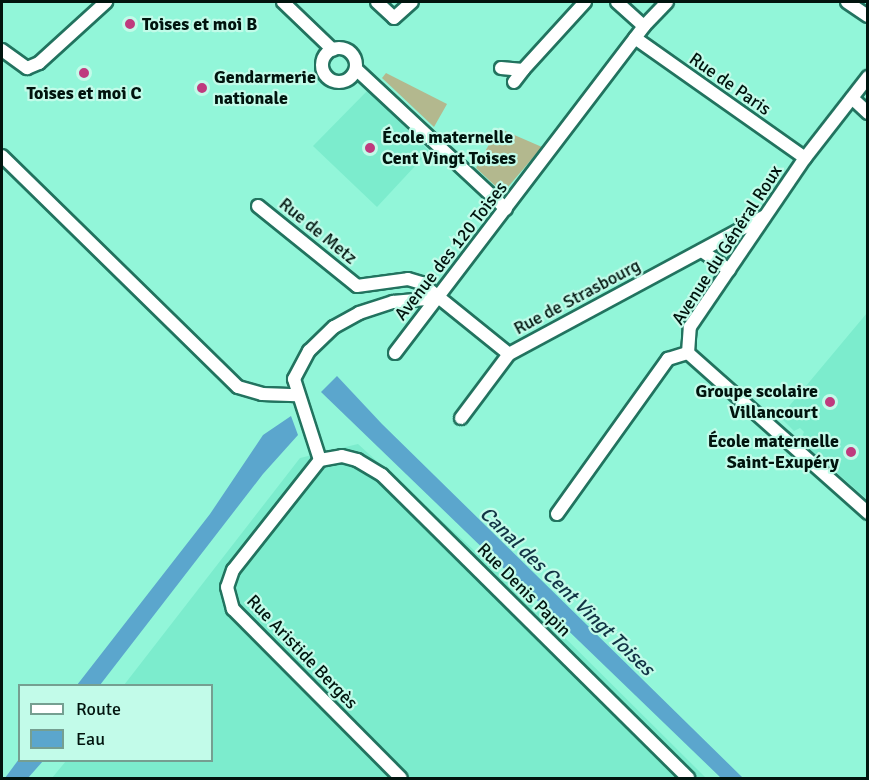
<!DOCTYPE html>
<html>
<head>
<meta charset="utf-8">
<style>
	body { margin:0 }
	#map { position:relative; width:869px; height:780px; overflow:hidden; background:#92f6d9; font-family:Signika,sans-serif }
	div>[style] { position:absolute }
	.built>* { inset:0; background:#7ceccd }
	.green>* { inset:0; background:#b3b88e }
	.water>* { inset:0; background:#5ba6cd }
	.roads { filter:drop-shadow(2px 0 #22735f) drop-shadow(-2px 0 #22735f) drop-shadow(0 2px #22735f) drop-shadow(0 -2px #22735f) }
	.street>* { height:12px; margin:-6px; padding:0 6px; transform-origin:6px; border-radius:6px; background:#fff }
	.street>.ring { margin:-6px; padding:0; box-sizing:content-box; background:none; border:12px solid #fff; border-radius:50% }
	.dots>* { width:16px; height:16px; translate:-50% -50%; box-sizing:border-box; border:3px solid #c2fbe9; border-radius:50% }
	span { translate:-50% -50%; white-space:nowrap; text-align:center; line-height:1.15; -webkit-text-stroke:4.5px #c2fbe9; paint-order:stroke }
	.poi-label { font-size:18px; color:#01140e; font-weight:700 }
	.left { translate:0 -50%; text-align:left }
	.right { translate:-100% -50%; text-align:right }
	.street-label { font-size:18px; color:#01140e }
	.water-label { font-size:20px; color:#123445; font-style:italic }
	.frame { position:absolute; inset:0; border:3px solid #01140e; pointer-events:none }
	.legend { position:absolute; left:18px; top:684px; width:195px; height:78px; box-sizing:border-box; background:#c2fbe9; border:2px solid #759f91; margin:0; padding:8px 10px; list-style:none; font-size:18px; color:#01140e }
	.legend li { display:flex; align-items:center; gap:12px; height:30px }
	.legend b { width:30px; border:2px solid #759f91 }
</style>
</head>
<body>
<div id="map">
	<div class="built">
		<div style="clip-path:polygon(368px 90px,429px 151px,377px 207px,313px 146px)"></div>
		<div style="clip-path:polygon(867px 313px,867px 499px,800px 441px,804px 432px,800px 428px,794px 431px,780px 417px)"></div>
		<div style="clip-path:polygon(358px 444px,513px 586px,706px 778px,52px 778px,66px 761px,212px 760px,212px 686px,124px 685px,300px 458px)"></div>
	</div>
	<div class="green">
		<div style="clip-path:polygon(386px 73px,447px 104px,434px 127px,382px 78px)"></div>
		<div style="clip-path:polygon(498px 128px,542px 147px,503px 193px,476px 168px)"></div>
	</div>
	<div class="water">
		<div style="clip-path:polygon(337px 376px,382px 424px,743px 778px,721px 778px,321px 392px)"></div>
		<div style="clip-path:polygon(291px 416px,298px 435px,263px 474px,100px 685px,77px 685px,210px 514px,263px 435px)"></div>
		<div style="clip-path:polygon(19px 759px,43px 761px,28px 778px,5px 778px)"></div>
	</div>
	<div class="roads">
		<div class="street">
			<div style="left:283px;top:2px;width:69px;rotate:43.8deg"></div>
			<div style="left:377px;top:2px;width:23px;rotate:43deg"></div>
			<div style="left:394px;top:18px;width:24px;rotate:-42deg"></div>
			<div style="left:617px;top:2px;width:36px;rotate:42deg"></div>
			<div style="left:847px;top:2px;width:25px;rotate:34deg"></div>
			<div style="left:635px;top:38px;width:208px;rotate:35.2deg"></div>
			<div class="ring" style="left:322px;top:48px;width:22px;height:22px"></div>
			<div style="left:2px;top:50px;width:31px;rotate:36deg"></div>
			<div style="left:27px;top:68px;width:13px;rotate:-23deg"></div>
			<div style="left:39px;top:63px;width:91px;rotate:-42.3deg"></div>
			<div style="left:501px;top:68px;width:22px;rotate:5deg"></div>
			<div style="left:523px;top:70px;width:92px;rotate:-47.6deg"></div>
			<div style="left:356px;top:69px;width:205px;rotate:43deg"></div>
			<div style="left:514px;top:82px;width:15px;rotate:-53deg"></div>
			<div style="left:852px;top:98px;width:22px;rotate:43deg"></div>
			<div style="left:2px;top:156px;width:330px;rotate:44.4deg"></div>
			<div style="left:238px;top:387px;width:25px;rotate:16deg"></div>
			<div style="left:262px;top:394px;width:35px;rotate:2deg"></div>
			<div style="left:258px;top:206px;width:127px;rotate:38.9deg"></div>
			<div style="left:357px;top:286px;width:51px;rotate:-7.8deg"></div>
			<div style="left:408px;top:279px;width:14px;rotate:17deg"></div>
			<div style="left:421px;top:283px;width:113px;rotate:38.9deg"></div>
			<div style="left:702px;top:251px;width:33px;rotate:35deg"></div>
			<div style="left:395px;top:353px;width:411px;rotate:-52.7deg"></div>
			<div style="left:644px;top:26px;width:33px;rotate:-46deg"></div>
			<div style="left:688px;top:353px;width:241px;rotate:41.6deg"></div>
			<div style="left:461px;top:418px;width:80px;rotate:-53.1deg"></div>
			<div style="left:509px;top:354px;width:289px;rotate:-28.3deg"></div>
			<div style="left:320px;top:460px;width:22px;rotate:-10deg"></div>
			<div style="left:342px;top:456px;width:16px;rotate:15deg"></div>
			<div style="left:357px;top:460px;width:29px;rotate:31deg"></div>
			<div style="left:382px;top:475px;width:431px;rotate:44.7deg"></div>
			<div style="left:320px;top:460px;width:140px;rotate:128.3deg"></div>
			<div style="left:233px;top:570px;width:18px;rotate:109deg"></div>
			<div style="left:227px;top:587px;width:23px;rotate:75deg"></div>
			<div style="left:233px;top:609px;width:238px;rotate:45.2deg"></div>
			<div style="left:320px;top:460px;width:85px;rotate:-107.8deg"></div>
			<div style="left:294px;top:379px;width:32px;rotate:-62deg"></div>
			<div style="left:309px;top:351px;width:35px;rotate:-44deg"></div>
			<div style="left:334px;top:327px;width:29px;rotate:-29deg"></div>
			<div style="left:359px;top:313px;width:36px;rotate:-18deg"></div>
			<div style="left:393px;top:302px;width:44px;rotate:-5.2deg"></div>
			<div style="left:557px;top:514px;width:191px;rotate:-54.4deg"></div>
			<div style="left:668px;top:359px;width:21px;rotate:-17deg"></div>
			<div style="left:688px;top:353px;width:26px;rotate:-86deg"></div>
			<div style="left:690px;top:327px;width:204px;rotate:-55.8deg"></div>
			<div style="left:805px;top:158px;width:103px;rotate:-52.1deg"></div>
		</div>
	</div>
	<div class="dots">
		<div style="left:130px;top:24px;background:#bf3a7e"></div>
		<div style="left:84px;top:73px;background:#bf3a7e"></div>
		<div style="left:202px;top:88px;background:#bf3a7e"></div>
		<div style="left:370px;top:148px;background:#bf3a7e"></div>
		<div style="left:830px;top:402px;background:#bf3a7e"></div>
		<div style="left:851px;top:452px;background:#bf3a7e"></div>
	</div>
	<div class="poi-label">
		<span class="left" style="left:142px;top:24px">Toises et moi B</span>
		<span class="left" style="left:214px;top:88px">Gendarmerie<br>nationale</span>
		<span style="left:84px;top:93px">Toises et moi C</span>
		<span class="left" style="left:382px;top:148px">École maternelle<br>Cent Vingt Toises</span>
		<span class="right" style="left:818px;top:402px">Groupe scolaire<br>Villancourt</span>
		<span class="right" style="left:839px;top:452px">École maternelle<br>Saint-Exupéry</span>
	</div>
	<div class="street-label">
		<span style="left:730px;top:84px;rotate:35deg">Rue de Paris</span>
		<span style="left:318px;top:231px;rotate:39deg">Rue de Metz</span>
		<span style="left:727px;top:245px;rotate:-57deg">Avenue du Général Roux</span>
		<span style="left:451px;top:251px;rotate:-52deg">Avenue des 120 Toises</span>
		<span style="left:577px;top:297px;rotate:-28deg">Rue de Strasbourg</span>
		<span style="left:524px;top:590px;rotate:45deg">Rue Denis Papin</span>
		<span style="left:302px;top:652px;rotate:46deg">Rue Aristide Bergès</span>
	</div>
	<div class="water-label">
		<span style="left:567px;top:591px;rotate:44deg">Canal des Cent Vingt Toises</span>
	</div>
	<div class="frame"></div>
	<ul class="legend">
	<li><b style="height:8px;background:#fff"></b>Route</li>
	<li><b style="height:16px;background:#5ba6cd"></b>Eau</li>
	</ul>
</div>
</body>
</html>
